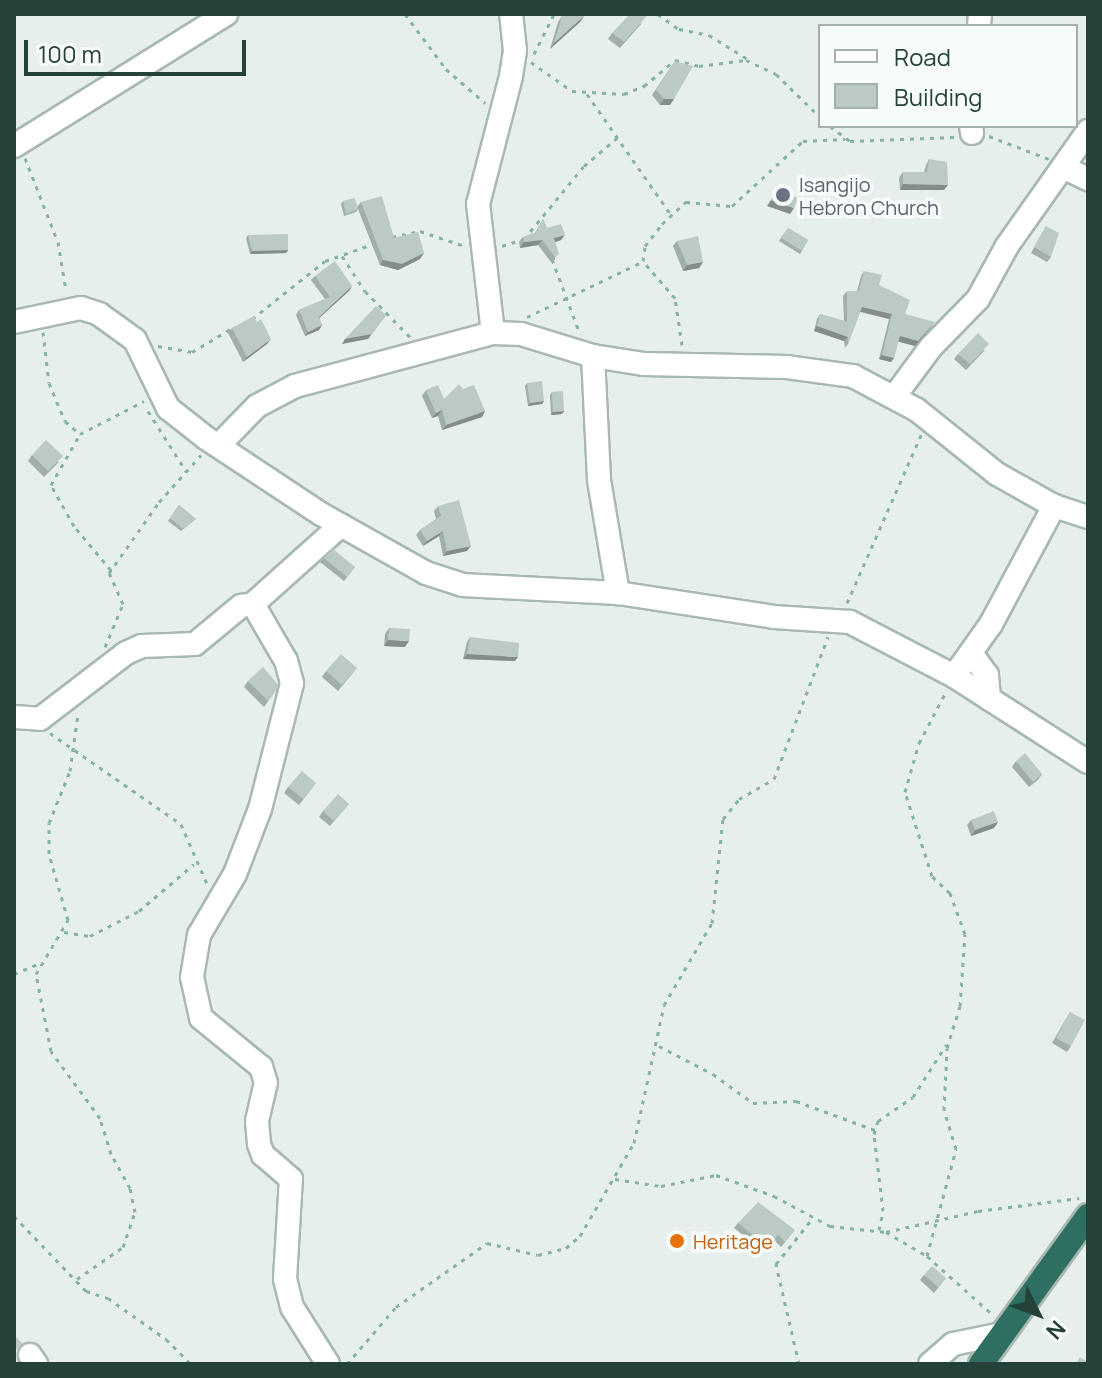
<!DOCTYPE html>
<html>
<head>
<meta charset="utf-8">
<style>
	body { margin:0 }
	#map { position:relative; width:1102px; height:1378px; overflow:hidden; background:#e6efeb; font-family:Manrope,sans-serif }
	div>[style] { position:absolute }
	.path>* { height:3px; margin-top:-1.5px; transform-origin:0; background:repeating-linear-gradient(90deg,#86b3a5 0 4px,transparent 0 10px) }
	.roads { filter:drop-shadow(2px 0 #a8b8b2) drop-shadow(-2px 0 #a8b8b2) drop-shadow(0 2px #a8b8b2) drop-shadow(0 -2px #a8b8b2) }
	.minor>* { height:22px; margin:-11px; padding:0 11px; transform-origin:11px; border-radius:11px; background:#fff }
	.highway>* { height:24px; margin:-12px; padding:0 12px; transform-origin:12px; border-radius:12px; background:#2f6f62 }
	.wall>* { inset:0; background:#a1aea9 }
	.shaded-wall>* { inset:0; background:#838d89 }
	.building>* { inset:0; background:#bbcac4 }
	.dots>* { width:22px; height:22px; translate:-50% -50%; box-sizing:border-box; border:4px solid #f7fbf9; border-radius:50% }
	span { translate:-50% -50%; white-space:nowrap; text-align:center; line-height:1.15; -webkit-text-stroke:7px #f7fbf9; paint-order:stroke }
	.worship-label { font-size:20px; color:#5b616d }
	.left { translate:0 -50%; text-align:left }
	.food-label { font-size:20px; color:#c56008 }
	.frame { position:absolute; inset:0; border:16px solid #24423a; pointer-events:none }
	.legend { position:absolute; left:818px; top:24px; width:260px; height:104px; box-sizing:border-box; background:#f7fbf9; border:2px solid #a3b1ad; margin:0; padding:10px 14px; list-style:none; font-size:24px; color:#24423a }
	.legend li { display:flex; align-items:center; gap:16px; height:40px }
	.legend b { width:40px; border:2px solid #a3b1ad }
	.north { position:absolute; left:998px; top:1274px; width:80px; height:80px; -webkit-text-stroke:6px #f7fbf9; paint-order:stroke; rotate:132deg; font-size:22px; font-weight:700; line-height:32px; text-align:center; color:#24423a }
	.north::after { content:''; display:block; margin:auto; width:28px; height:36px; background:#24423a; clip-path:polygon(50% 0,100% 100%,50% 72%,0 100%) }
	.scale { position:absolute; left:24px; top:40px; width:222px; height:36px; box-sizing:border-box; border:4px solid #24423a; border-top:0; padding-left:10px; font-size:24px; line-height:28px; white-space:nowrap; color:#24423a; -webkit-text-stroke:6px #f7fbf9; paint-order:stroke }
</style>
</head>
<body>
<div id="map">
	<div class="path">
		<div style="left:405px;top:14px;width:69px;rotate:53.3deg"></div>
		<div style="left:446px;top:69px;width:52px;rotate:41.1deg"></div>
		<div style="left:658px;top:14px;width:26px;rotate:36deg"></div>
		<div style="left:679px;top:29px;width:31px;rotate:11deg"></div>
		<div style="left:709px;top:35px;width:44px;rotate:31.9deg"></div>
		<div style="left:534px;top:54px;width:45px;rotate:-63.4deg"></div>
		<div style="left:531px;top:62px;width:50px;rotate:35.3deg"></div>
		<div style="left:572px;top:91px;width:52px;rotate:3.3deg"></div>
		<div style="left:624px;top:94px;width:22px;rotate:-22deg"></div>
		<div style="left:644px;top:86px;width:40px;rotate:-40deg"></div>
		<div style="left:675px;top:60px;width:25px;rotate:14deg"></div>
		<div style="left:699px;top:66px;width:47px;rotate:-7.3deg"></div>
		<div style="left:746px;top:60px;width:33px;rotate:25deg"></div>
		<div style="left:776px;top:74px;width:62px;rotate:44.3deg"></div>
		<div style="left:587px;top:94px;width:147px;rotate:55.2deg"></div>
		<div style="left:830px;top:126px;width:25px;rotate:37deg"></div>
		<div style="left:850px;top:141px;width:105px;rotate:-2.2deg"></div>
		<div style="left:989px;top:136px;width:64px;rotate:21deg"></div>
		<div style="left:25px;top:158px;width:90px;rotate:68.6deg"></div>
		<div style="left:58px;top:242px;width:50px;rotate:80.7deg"></div>
		<div style="left:392px;top:237px;width:29px;rotate:-12deg"></div>
		<div style="left:420px;top:231px;width:47px;rotate:18.4deg"></div>
		<div style="left:502px;top:246px;width:23px;rotate:-18deg"></div>
		<div style="left:524px;top:239px;width:94px;rotate:-50.6deg"></div>
		<div style="left:584px;top:166px;width:43px;rotate:-40.3deg"></div>
		<div style="left:342px;top:256px;width:42px;rotate:56.7deg"></div>
		<div style="left:365px;top:291px;width:66px;rotate:45.6deg"></div>
		<div style="left:552px;top:259px;width:80px;rotate:69.5deg"></div>
		<div style="left:527px;top:317px;width:127px;rotate:-25.6deg"></div>
		<div style="left:252px;top:319px;width:93px;rotate:-38.5deg"></div>
		<div style="left:325px;top:261px;width:51px;rotate:-19.5deg"></div>
		<div style="left:43px;top:332px;width:51px;rotate:83.3deg"></div>
		<div style="left:49px;top:383px;width:41px;rotate:67.2deg"></div>
		<div style="left:65px;top:421px;width:20px;rotate:41deg"></div>
		<div style="left:682px;top:345px;width:48px;rotate:-98.5deg"></div>
		<div style="left:675px;top:298px;width:49px;rotate:-130.9deg"></div>
		<div style="left:643px;top:261px;width:15px;rotate:-82deg"></div>
		<div style="left:645px;top:246px;width:28px;rotate:-52deg"></div>
		<div style="left:662px;top:224px;width:33px;rotate:-43deg"></div>
		<div style="left:686px;top:202px;width:46px;rotate:5deg"></div>
		<div style="left:732px;top:206px;width:96px;rotate:-42.5deg"></div>
		<div style="left:803px;top:141px;width:42px;rotate:-2.7deg"></div>
		<div style="left:158px;top:346px;width:35px;rotate:10deg"></div>
		<div style="left:192px;top:352px;width:49px;rotate:-30.8deg"></div>
		<div style="left:148px;top:411px;width:71px;rotate:57.7deg"></div>
		<div style="left:111px;top:570px;width:57px;rotate:-130.1deg"></div>
		<div style="left:74px;top:526px;width:47px;rotate:-119.3deg"></div>
		<div style="left:51px;top:485px;width:59px;rotate:-60.4deg"></div>
		<div style="left:80px;top:434px;width:72px;rotate:-27.3deg"></div>
		<div style="left:847px;top:603px;width:184px;rotate:-66.2deg"></div>
		<div style="left:105px;top:647px;width:47px;rotate:-67.3deg"></div>
		<div style="left:123px;top:604px;width:34px;rotate:-114deg"></div>
		<div style="left:109px;top:573px;width:87px;rotate:-54.8deg"></div>
		<div style="left:159px;top:502px;width:63px;rotate:-48.2deg"></div>
		<div style="left:50px;top:733px;width:160px;rotate:34.8deg"></div>
		<div style="left:181px;top:824px;width:68px;rotate:66.5deg"></div>
		<div style="left:64px;top:932px;width:26px;rotate:9deg"></div>
		<div style="left:90px;top:936px;width:55px;rotate:-27deg"></div>
		<div style="left:139px;top:911px;width:72px;rotate:-40.5deg"></div>
		<div style="left:14px;top:974px;width:26px;rotate:-23deg"></div>
		<div style="left:659px;top:1046px;width:61px;rotate:27.4deg"></div>
		<div style="left:713px;top:1074px;width:49px;rotate:35.9deg"></div>
		<div style="left:753px;top:1103px;width:43px;rotate:-2.7deg"></div>
		<div style="left:796px;top:1101px;width:84px;rotate:20.2deg"></div>
		<div style="left:615px;top:1179px;width:47px;rotate:8.7deg"></div>
		<div style="left:661px;top:1186px;width:56px;rotate:-11.3deg"></div>
		<div style="left:716px;top:1175px;width:62px;rotate:19.9deg"></div>
		<div style="left:774px;top:1196px;width:64px;rotate:28.2deg"></div>
		<div style="left:830px;top:1226px;width:56px;rotate:6.1deg"></div>
		<div style="left:886px;top:1232px;width:48px;rotate:30.3deg"></div>
		<div style="left:927px;top:1256px;width:90px;rotate:41.8deg"></div>
		<div style="left:14px;top:1216px;width:104px;rotate:46.2deg"></div>
		<div style="left:86px;top:1291px;width:23px;rotate:18deg"></div>
		<div style="left:108px;top:1298px;width:71px;rotate:35.3deg"></div>
		<div style="left:166px;top:1339px;width:35px;rotate:45deg"></div>
		<div style="left:879px;top:1230px;width:19px;rotate:-78deg"></div>
		<div style="left:883px;top:1211px;width:78px;rotate:-96.7deg"></div>
		<div style="left:874px;top:1134px;width:14px;rotate:-73deg"></div>
		<div style="left:878px;top:1121px;width:42px;rotate:-34.4deg"></div>
		<div style="left:913px;top:1097px;width:62px;rotate:-57.6deg"></div>
		<div style="left:886px;top:1232px;width:94px;rotate:-12.9deg"></div>
		<div style="left:978px;top:1211px;width:102px;rotate:-7.3deg"></div>
		<div style="left:927px;top:1256px;width:111px;rotate:-74.8deg"></div>
		<div style="left:956px;top:1149px;width:41px;rotate:-107.1deg"></div>
		<div style="left:944px;top:1110px;width:62px;rotate:-87.2deg"></div>
		<div style="left:947px;top:1048px;width:44px;rotate:-72.8deg"></div>
		<div style="left:960px;top:1006px;width:72px;rotate:-86deg"></div>
		<div style="left:965px;top:934px;width:44px;rotate:-110.1deg"></div>
		<div style="left:950px;top:893px;width:25px;rotate:-137deg"></div>
		<div style="left:932px;top:876px;width:88px;rotate:-107.8deg"></div>
		<div style="left:905px;top:792px;width:51px;rotate:-74.1deg"></div>
		<div style="left:919px;top:743px;width:60px;rotate:-62.2deg"></div>
		<div style="left:77px;top:1279px;width:56px;rotate:-34.8deg"></div>
		<div style="left:123px;top:1247px;width:37px;rotate:-71deg"></div>
		<div style="left:135px;top:1212px;width:25px;rotate:-102deg"></div>
		<div style="left:130px;top:1188px;width:39px;rotate:-119deg"></div>
		<div style="left:111px;top:1154px;width:38px;rotate:-107deg"></div>
		<div style="left:100px;top:1118px;width:83px;rotate:-126.2deg"></div>
		<div style="left:51px;top:1051px;width:78px;rotate:-101deg"></div>
		<div style="left:36px;top:974px;width:63px;rotate:-59.3deg"></div>
		<div style="left:68px;top:920px;width:69px;rotate:-106.1deg"></div>
		<div style="left:49px;top:854px;width:31px;rotate:-90deg"></div>
		<div style="left:49px;top:823px;width:56px;rotate:-68deg"></div>
		<div style="left:70px;top:771px;width:58px;rotate:-82deg"></div>
		<div style="left:347px;top:1364px;width:75px;rotate:-49.3deg"></div>
		<div style="left:396px;top:1307px;width:111px;rotate:-35.1deg"></div>
		<div style="left:487px;top:1243px;width:52px;rotate:13.2deg"></div>
		<div style="left:538px;top:1255px;width:29px;rotate:-14deg"></div>
		<div style="left:566px;top:1248px;width:18px;rotate:-41deg"></div>
		<div style="left:580px;top:1236px;width:108px;rotate:-59.9deg"></div>
		<div style="left:634px;top:1143px;width:141px;rotate:-77.7deg"></div>
		<div style="left:664px;top:1005px;width:95px;rotate:-59.7deg"></div>
		<div style="left:712px;top:923px;width:105px;rotate:-84deg"></div>
		<div style="left:723px;top:819px;width:26px;rotate:-51deg"></div>
		<div style="left:739px;top:799px;width:40px;rotate:-29.7deg"></div>
		<div style="left:774px;top:779px;width:152px;rotate:-69.2deg"></div>
		<div style="left:799px;top:1364px;width:103px;rotate:-103deg"></div>
		<div style="left:776px;top:1264px;width:58px;rotate:-51.3deg"></div>
	</div>
	<div class="roads">
		<div class="minor">
			<div style="left:979px;top:26px;width:12px;rotate:-85deg"></div>
			<div style="left:971px;top:126px;width:7px;rotate:82deg"></div>
			<div style="left:14px;top:146px;width:250px;rotate:-31.9deg"></div>
			<div style="left:1063px;top:167px;width:28px;rotate:26deg"></div>
			<div style="left:14px;top:322px;width:68px;rotate:-11.8deg"></div>
			<div style="left:81px;top:308px;width:19px;rotate:18deg"></div>
			<div style="left:99px;top:314px;width:44px;rotate:35.8deg"></div>
			<div style="left:135px;top:340px;width:76px;rotate:64.1deg"></div>
			<div style="left:168px;top:408px;width:48px;rotate:38.3deg"></div>
			<div style="left:206px;top:438px;width:138px;rotate:33.5deg"></div>
			<div style="left:321px;top:514px;width:120px;rotate:29.3deg"></div>
			<div style="left:426px;top:573px;width:38px;rotate:18deg"></div>
			<div style="left:462px;top:585px;width:156px;rotate:2.9deg"></div>
			<div style="left:618px;top:593px;width:158px;rotate:8.7deg"></div>
			<div style="left:774px;top:617px;width:76px;rotate:3.8deg"></div>
			<div style="left:850px;top:622px;width:117px;rotate:27.4deg"></div>
			<div style="left:954px;top:676px;width:159px;rotate:32.7deg"></div>
			<div style="left:493px;top:333px;width:130px;rotate:-96.6deg"></div>
			<div style="left:478px;top:204px;width:132px;rotate:-75.5deg"></div>
			<div style="left:511px;top:76px;width:25px;rotate:-81deg"></div>
			<div style="left:515px;top:51px;width:37px;rotate:-96deg"></div>
			<div style="left:593px;top:356px;width:124px;rotate:87.2deg"></div>
			<div style="left:599px;top:480px;width:115px;rotate:80.5deg"></div>
			<div style="left:894px;top:397px;width:62px;rotate:-53.5deg"></div>
			<div style="left:931px;top:347px;width:67px;rotate:-45.6deg"></div>
			<div style="left:978px;top:299px;width:60px;rotate:-61.3deg"></div>
			<div style="left:1007px;top:246px;width:141px;rotate:-54.8deg"></div>
			<div style="left:218px;top:446px;width:56px;rotate:-45.7deg"></div>
			<div style="left:257px;top:406px;width:43px;rotate:-27.8deg"></div>
			<div style="left:295px;top:386px;width:205px;rotate:-15deg"></div>
			<div style="left:493px;top:333px;width:28px;rotate:2deg"></div>
			<div style="left:521px;top:334px;width:75px;rotate:17deg"></div>
			<div style="left:593px;top:356px;width:52px;rotate:8.9deg"></div>
			<div style="left:644px;top:364px;width:143px;rotate:1.2deg"></div>
			<div style="left:787px;top:367px;width:67px;rotate:7.8deg"></div>
			<div style="left:853px;top:376px;width:72px;rotate:28deg"></div>
			<div style="left:917px;top:410px;width:102px;rotate:38.7deg"></div>
			<div style="left:997px;top:474px;width:65px;rotate:29.3deg"></div>
			<div style="left:1054px;top:506px;width:36px;rotate:18deg"></div>
			<div style="left:971px;top:653px;width:27px;rotate:54deg"></div>
			<div style="left:987px;top:675px;width:24px;rotate:85deg"></div>
			<div style="left:954px;top:676px;width:64px;rotate:-54.6deg"></div>
			<div style="left:991px;top:624px;width:134px;rotate:-61.9deg"></div>
			<div style="left:14px;top:717px;width:26px;rotate:4deg"></div>
			<div style="left:40px;top:719px;width:108px;rotate:-37.5deg"></div>
			<div style="left:126px;top:653px;width:17px;rotate:-24deg"></div>
			<div style="left:142px;top:646px;width:53px;rotate:-2.2deg"></div>
			<div style="left:195px;top:644px;width:60px;rotate:-39.6deg"></div>
			<div style="left:241px;top:606px;width:12px;rotate:-9deg"></div>
			<div style="left:30px;top:1355px;width:11px;rotate:56deg"></div>
			<div style="left:328px;top:1364px;width:67px;rotate:-122.3deg"></div>
			<div style="left:292px;top:1307px;width:29px;rotate:-104deg"></div>
			<div style="left:285px;top:1279px;width:100px;rotate:-86.6deg"></div>
			<div style="left:291px;top:1179px;width:37px;rotate:-139deg"></div>
			<div style="left:263px;top:1155px;width:12px;rotate:-110deg"></div>
			<div style="left:259px;top:1144px;width:23px;rotate:-95deg"></div>
			<div style="left:257px;top:1121px;width:39px;rotate:-77deg"></div>
			<div style="left:266px;top:1083px;width:17px;rotate:-107deg"></div>
			<div style="left:261px;top:1067px;width:77px;rotate:-140.8deg"></div>
			<div style="left:201px;top:1018px;width:42px;rotate:-102.4deg"></div>
			<div style="left:192px;top:977px;width:43px;rotate:-80.5deg"></div>
			<div style="left:199px;top:935px;width:71px;rotate:-59.5deg"></div>
			<div style="left:235px;top:874px;width:70px;rotate:-69deg"></div>
			<div style="left:260px;top:809px;width:130px;rotate:-75.7deg"></div>
			<div style="left:292px;top:683px;width:23px;rotate:-105deg"></div>
			<div style="left:286px;top:661px;width:66px;rotate:-120.1deg"></div>
			<div style="left:253px;top:604px;width:118px;rotate:-41.9deg"></div>
			<div style="left:930px;top:1364px;width:30px;rotate:-41deg"></div>
			<div style="left:953px;top:1344px;width:50px;rotate:-11.5deg"></div>
		</div>
		<div class="highway">
			<div style="left:981px;top:1364px;width:183px;rotate:-54.1deg"></div>
		</div>
	</div>
	<div class="wall">
		<div style="clip-path:polygon(562px 16px,584px 16px,580px 22px,550px 49px,558px 22px)"></div>
		<div style="clip-path:polygon(642px 23px,620px 48px,608px 39px,612px 33px)"></div>
		<div style="clip-path:polygon(675px 61px,670px 105px,660px 105px,652px 95px)"></div>
		<div style="clip-path:polygon(929px 159px,944px 190px,900px 190px,899px 178px,903px 172px,924px 172px,926px 165px)"></div>
		<div style="clip-path:polygon(343px 201px,357px 207px,361px 202px,394px 238px,420px 259px,398px 270px,380px 265px,358px 209px,356px 212px,344px 216px,341px 204px)"></div>
		<div style="clip-path:polygon(543px 219px,547px 228px,561px 240px,555px 242px,555px 260px,551px 262px,538px 245px,520px 248px,519px 242px,523px 237px,535px 233px)"></div>
		<div style="clip-path:polygon(1046px 226px,1051px 257px,1047px 262px,1031px 253px)"></div>
		<div style="clip-path:polygon(788px 228px,808px 240px,800px 254px,779px 241px)"></div>
		<div style="clip-path:polygon(248px 235px,288px 250px,286px 253px,250px 254px,246px 238px)"></div>
		<div style="clip-path:polygon(677px 241px,703px 262px,699px 268px,683px 271px,673px 246px)"></div>
		<div style="clip-path:polygon(864px 271px,905px 314px,932px 326px,915px 346px,898px 341px,894px 358px,891px 362px,879px 359px,889px 319px,860px 312px,848px 344px,845px 348px,844px 341px,814px 331px,817px 319px,820px 314px,844px 321px,843px 296px,847px 291px,857px 291px,861px 276px)"></div>
		<div style="clip-path:polygon(315px 276px,352px 286px,349px 291px,319px 318px,322px 325px,319px 330px,305px 336px,296px 315px,299px 310px,325px 299px,311px 280px)"></div>
		<div style="clip-path:polygon(257px 322px,267px 344px,243px 362px,228px 333px,232px 328px)"></div>
		<div style="clip-path:polygon(985px 350px,966px 370px,954px 359px,958px 354px)"></div>
		<div style="clip-path:polygon(527px 383px,544px 401px,542px 404px,528px 406px,525px 386px)"></div>
		<div style="clip-path:polygon(426px 390px,444px 399px,485px 411px,482px 417px,442px 430px,438px 416px,432px 418px,422px 396px)"></div>
		<div style="clip-path:polygon(552px 392px,564px 411px,562px 414px,551px 415px,550px 395px)"></div>
		<div style="clip-path:polygon(32px 455px,59px 462px,44px 477px,28px 461px)"></div>
		<div style="clip-path:polygon(179px 505px,196px 519px,181px 531px,168px 521px)"></div>
		<div style="clip-path:polygon(438px 506px,467px 551px,443px 556px,439px 536px,423px 546px,416px 535px,420px 530px,436px 519px,434px 511px)"></div>
		<div style="clip-path:polygon(324px 558px,355px 567px,344px 581px,320px 562px)"></div>
		<div style="clip-path:polygon(389px 628px,405px 647px,384px 646px,385px 634px)"></div>
		<div style="clip-path:polygon(470px 637px,515px 661px,463px 659px,467px 642px)"></div>
		<div style="clip-path:polygon(357px 668px,338px 691px,322px 677px,326px 671px)"></div>
		<div style="clip-path:polygon(248px 681px,279px 686px,264px 707px,244px 687px)"></div>
		<div style="clip-path:polygon(1016px 761px,1042px 774px,1038px 780px,1029px 787px,1012px 767px)"></div>
		<div style="clip-path:polygon(316px 783px,299px 805px,284px 793px,288px 787px)"></div>
		<div style="clip-path:polygon(349px 804px,330px 826px,319px 817px,323px 811px)"></div>
		<div style="clip-path:polygon(971px 820px,998px 822px,994px 828px,971px 836px,967px 825px)"></div>
		<div style="clip-path:polygon(1070px 1012px,1071px 1046px,1067px 1052px,1052px 1043px)"></div>
		<div style="clip-path:polygon(738px 1223px,795px 1230px,781px 1247px,774px 1240px,765px 1252px,734px 1228px)"></div>
		<div style="clip-path:polygon(924px 1275px,946px 1278px,934px 1293px,920px 1280px)"></div>
	</div>
	<div class="shaded-wall">
		<div style="clip-path:polygon(584px 16px,580px 22px,550px 49px,554px 43px)"></div>
		<div style="clip-path:polygon(664px 99px,674px 99px,670px 105px,660px 105px)"></div>
		<div style="clip-path:polygon(903px 184px,948px 185px,944px 190px,900px 190px)"></div>
		<div style="clip-path:polygon(771px 200px,794px 208px,790px 214px,767px 206px)"></div>
		<div style="clip-path:polygon(565px 235px,561px 240px,550px 244px,554px 238px)"></div>
		<div style="clip-path:polygon(542px 240px,538px 245px,520px 248px,524px 242px)"></div>
		<div style="clip-path:polygon(288px 250px,286px 253px,250px 254px,252px 251px)"></div>
		<div style="clip-path:polygon(424px 253px,420px 259px,398px 270px,380px 265px,383px 260px)"></div>
		<div style="clip-path:polygon(703px 262px,699px 268px,683px 271px,687px 265px)"></div>
		<div style="clip-path:polygon(352px 286px,349px 291px,315px 322px,319px 317px)"></div>
		<div style="clip-path:polygon(862px 307px,892px 314px,889px 319px,859px 311px)"></div>
		<div style="clip-path:polygon(386px 315px,368px 339px,342px 344px,345px 339px)"></div>
		<div style="clip-path:polygon(935px 322px,915px 346px,896px 341px,900px 336px)"></div>
		<div style="clip-path:polygon(322px 325px,319px 330px,305px 336px,308px 332px)"></div>
		<div style="clip-path:polygon(817px 326px,848px 337px,844px 341px,814px 331px)"></div>
		<div style="clip-path:polygon(271px 339px,267px 344px,243px 362px,247px 357px)"></div>
		<div style="clip-path:polygon(882px 355px,894px 358px,891px 362px,879px 359px)"></div>
		<div style="clip-path:polygon(544px 401px,542px 404px,528px 406px,530px 403px)"></div>
		<div style="clip-path:polygon(442px 410px,438px 416px,432px 418px,436px 413px)"></div>
		<div style="clip-path:polygon(485px 411px,482px 417px,442px 430px,446px 425px)"></div>
		<div style="clip-path:polygon(564px 411px,562px 414px,551px 415px,553px 412px)"></div>
		<div style="clip-path:polygon(443px 531px,439px 536px,423px 546px,427px 541px)"></div>
		<div style="clip-path:polygon(471px 546px,467px 551px,443px 556px,447px 551px)"></div>
		<div style="clip-path:polygon(388px 640px,409px 641px,405px 647px,384px 646px)"></div>
		<div style="clip-path:polygon(467px 654px,518px 657px,515px 661px,463px 659px)"></div>
		<div style="clip-path:polygon(998px 822px,994px 828px,971px 836px,975px 830px)"></div>
	</div>
	<div class="building">
		<div style="clip-path:polygon(565px 14px,582px 14px,584px 16px,554px 43px,562px 16px)"></div>
		<div style="clip-path:polygon(630px 14px,646px 14px,646px 17px,624px 42px,612px 33px)"></div>
		<div style="clip-path:polygon(675px 61px,693px 66px,674px 99px,664px 99px,656px 90px)"></div>
		<div style="clip-path:polygon(929px 159px,947px 162px,948px 185px,903px 184px,903px 172px,927px 172px)"></div>
		<div style="clip-path:polygon(775px 189px,798px 198px,794px 208px,771px 200px)"></div>
		<div style="clip-path:polygon(382px 196px,394px 238px,418px 232px,424px 253px,402px 264px,383px 260px,361px 202px)"></div>
		<div style="clip-path:polygon(355px 198px,358px 209px,346px 214px,343px 201px)"></div>
		<div style="clip-path:polygon(543px 219px,547px 228px,561px 224px,565px 235px,554px 238px,559px 254px,555px 257px,542px 240px,524px 242px,523px 237px,536px 232px)"></div>
		<div style="clip-path:polygon(1046px 226px,1059px 233px,1051px 257px,1034px 247px)"></div>
		<div style="clip-path:polygon(788px 228px,808px 240px,802px 251px,781px 238px)"></div>
		<div style="clip-path:polygon(288px 234px,288px 250px,252px 251px,248px 235px)"></div>
		<div style="clip-path:polygon(698px 236px,703px 262px,687px 265px,677px 241px)"></div>
		<div style="clip-path:polygon(335px 261px,352px 286px,319px 317px,322px 325px,308px 332px,299px 310px,330px 297px,315px 276px)"></div>
		<div style="clip-path:polygon(864px 271px,882px 275px,879px 285px,910px 300px,905px 314px,935px 322px,918px 341px,900px 336px,894px 358px,882px 355px,892px 314px,862px 307px,848px 344px,848px 337px,817px 326px,820px 314px,847px 322px,847px 291px,859px 291px)"></div>
		<div style="clip-path:polygon(376px 306px,386px 315px,372px 334px,345px 339px)"></div>
		<div style="clip-path:polygon(254px 316px,257px 322px,261px 319px,271px 339px,247px 357px,232px 328px)"></div>
		<div style="clip-path:polygon(978px 333px,989px 344px,970px 364px,958px 354px)"></div>
		<div style="clip-path:polygon(542px 381px,544px 401px,530px 403px,527px 383px)"></div>
		<div style="clip-path:polygon(459px 384px,463px 389px,474px 385px,485px 411px,446px 425px,442px 410px,436px 413px,426px 390px,438px 385px,444px 399px)"></div>
		<div style="clip-path:polygon(563px 391px,564px 411px,553px 412px,552px 392px)"></div>
		<div style="clip-path:polygon(46px 440px,63px 456px,48px 471px,32px 455px)"></div>
		<div style="clip-path:polygon(459px 500px,471px 546px,447px 551px,443px 531px,427px 541px,420px 530px,441px 516px,438px 506px)"></div>
		<div style="clip-path:polygon(179px 505px,196px 519px,183px 529px,170px 518px)"></div>
		<div style="clip-path:polygon(333px 549px,355px 567px,347px 577px,324px 558px)"></div>
		<div style="clip-path:polygon(389px 628px,410px 629px,409px 641px,388px 640px)"></div>
		<div style="clip-path:polygon(470px 637px,519px 643px,518px 657px,467px 654px)"></div>
		<div style="clip-path:polygon(341px 654px,357px 668px,342px 685px,326px 671px)"></div>
		<div style="clip-path:polygon(263px 667px,279px 686px,268px 701px,248px 681px)"></div>
		<div style="clip-path:polygon(1025px 753px,1042px 774px,1033px 782px,1016px 761px)"></div>
		<div style="clip-path:polygon(302px 771px,316px 783px,303px 799px,288px 787px)"></div>
		<div style="clip-path:polygon(338px 794px,349px 804px,334px 821px,323px 811px)"></div>
		<div style="clip-path:polygon(994px 811px,998px 822px,975px 830px,971px 820px)"></div>
		<div style="clip-path:polygon(1070px 1012px,1085px 1020px,1071px 1046px,1056px 1038px)"></div>
		<div style="clip-path:polygon(758px 1202px,795px 1230px,785px 1242px,778px 1235px,768px 1247px,738px 1223px)"></div>
		<div style="clip-path:polygon(932px 1266px,946px 1278px,938px 1287px,924px 1275px)"></div>
		<div style="clip-path:polygon(14px 1335px,22px 1343px,14px 1352px)"></div>
		<div style="clip-path:polygon(1080px 1357px,1088px 1362px,1088px 1364px,1076px 1364px)"></div>
	</div>
	<div class="dots">
		<div style="left:783px;top:195px;background:#6b7280"></div>
		<div style="left:677px;top:1241px;background:#e8710a"></div>
	</div>
	<div class="worship-label">
		<span class="left" style="left:799px;top:196px">Isangijo<br>Hebron Church</span>
	</div>
	<div class="food-label">
		<span class="left" style="left:693px;top:1241px">Heritage</span>
	</div>
	<div class="frame"></div>
	<ul class="legend">
	<li><b style="height:10px;background:#fff"></b>Road</li>
	<li><b style="height:22px;background:#bbcac4"></b>Building</li>
	</ul>
	<div class="north">N</div>
	<div class="scale">100 m</div>
</div>
</body>
</html>
